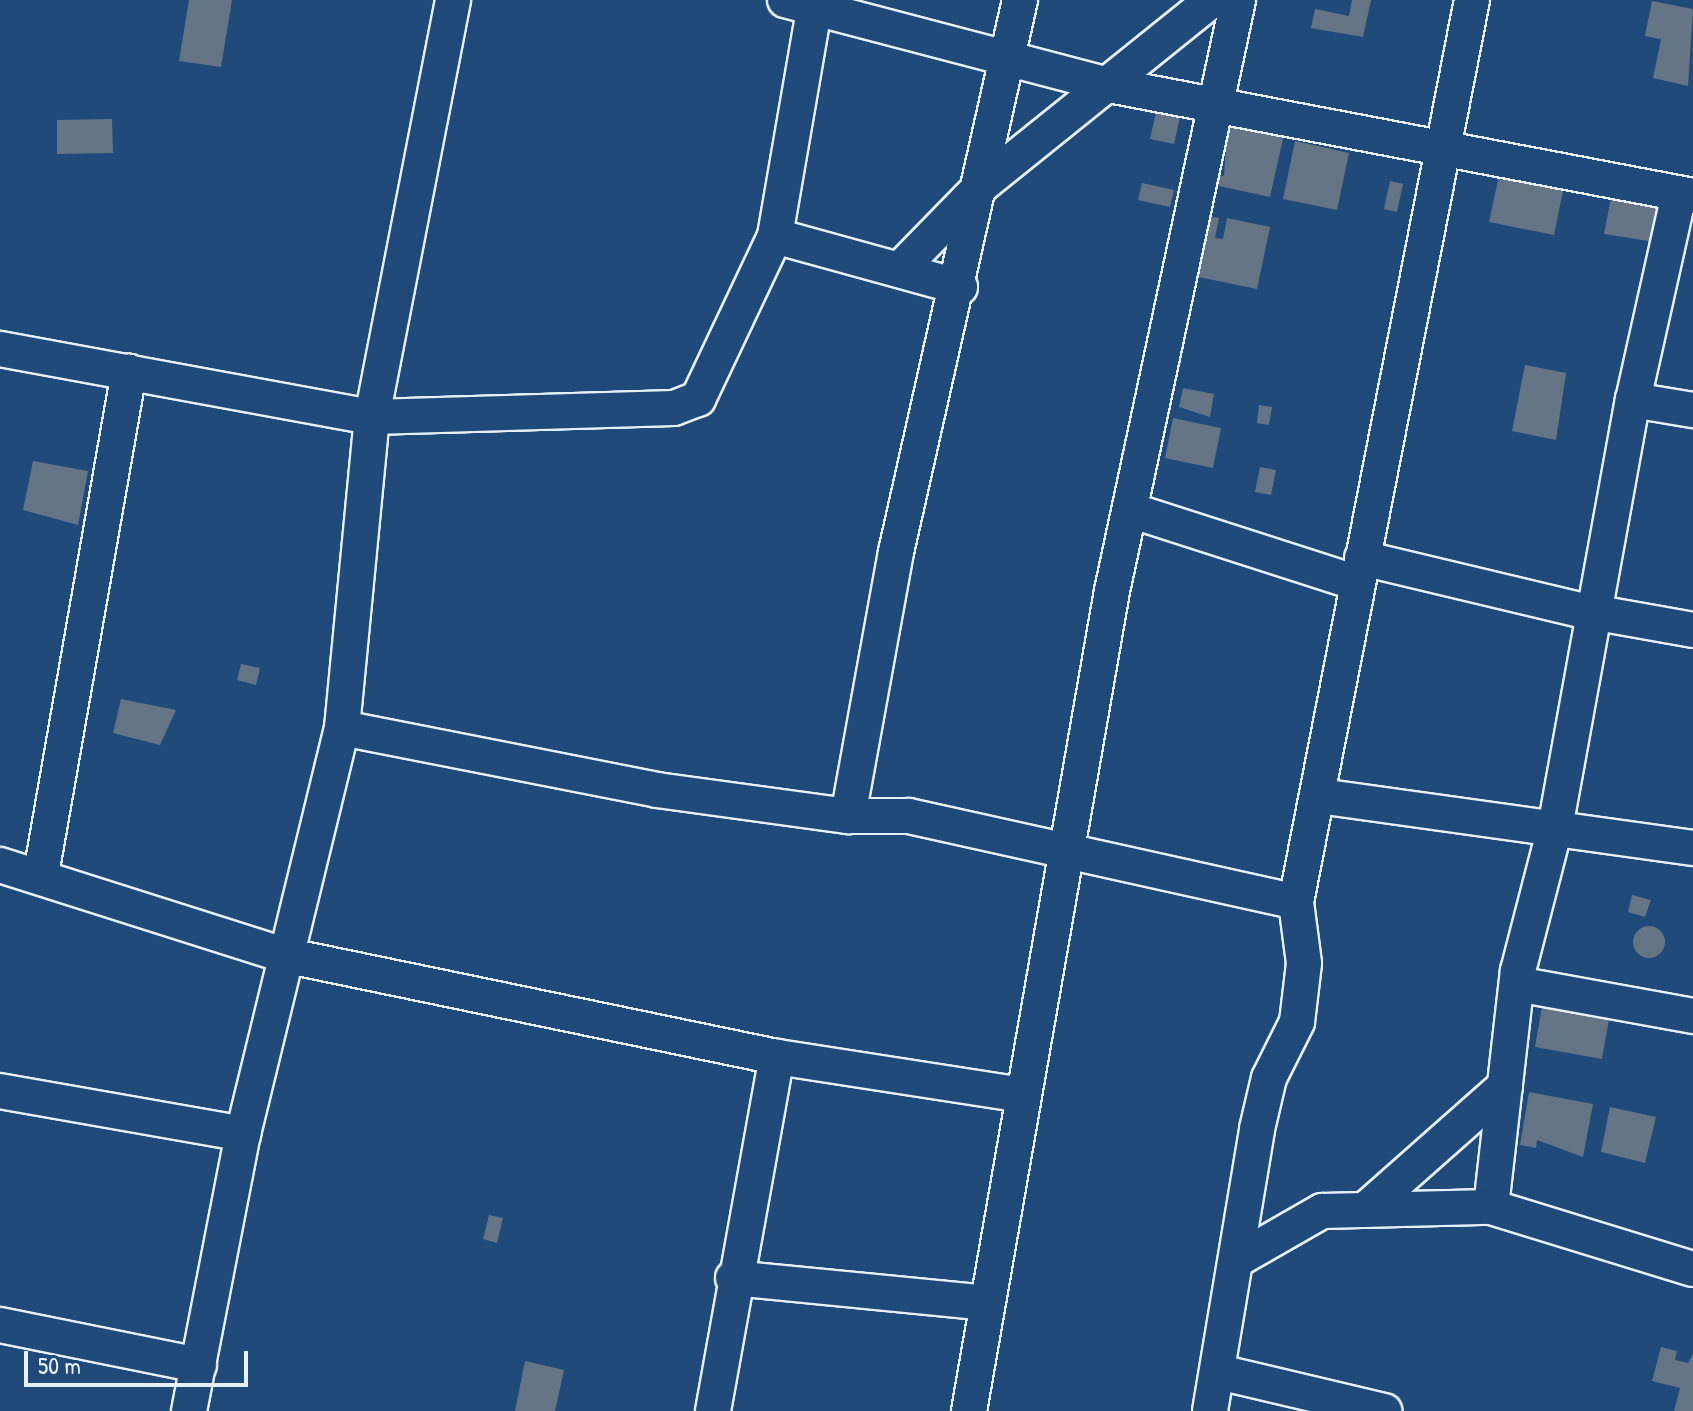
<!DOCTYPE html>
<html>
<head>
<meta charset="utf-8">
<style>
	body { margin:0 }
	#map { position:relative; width:1693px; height:1411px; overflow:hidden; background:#1f4a7a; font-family:"Patrick Hand",sans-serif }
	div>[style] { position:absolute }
	.building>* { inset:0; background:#657585 }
	.round { border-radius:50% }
	.roads { filter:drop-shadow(2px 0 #e8f1f8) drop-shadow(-2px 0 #e8f1f8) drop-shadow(0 2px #e8f1f8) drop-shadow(0 -2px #e8f1f8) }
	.minor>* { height:34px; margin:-17px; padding:0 17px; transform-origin:17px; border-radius:17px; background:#1f4a7a }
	span { translate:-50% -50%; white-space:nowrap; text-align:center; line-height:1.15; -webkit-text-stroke:6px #1f4a7a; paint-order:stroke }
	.scale { position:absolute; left:24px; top:1351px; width:224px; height:36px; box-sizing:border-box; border:4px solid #e8f1f8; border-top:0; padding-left:10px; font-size:24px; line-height:28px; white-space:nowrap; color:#e8f1f8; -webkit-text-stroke:6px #1f4a7a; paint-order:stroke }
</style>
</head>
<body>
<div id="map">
	<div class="building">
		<div style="clip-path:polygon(189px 0,232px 0,221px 67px,179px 61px)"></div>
		<div style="clip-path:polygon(1352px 0,1371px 0,1363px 37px,1311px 28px,1315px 9px,1349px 16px)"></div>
		<div style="clip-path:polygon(1652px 1px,1693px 9px,1688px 86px,1653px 78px,1661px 39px,1645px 36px)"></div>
		<div style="clip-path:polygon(1156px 112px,1180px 117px,1174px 144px,1150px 139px)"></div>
		<div style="clip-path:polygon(1289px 112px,1270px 197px,1205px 183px,1208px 173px,1224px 176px,1228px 118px)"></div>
		<div style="clip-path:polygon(112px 119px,113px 153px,57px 154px,57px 120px)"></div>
		<div style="clip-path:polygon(1295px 141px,1349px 153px,1337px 210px,1283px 199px)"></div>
		<div style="clip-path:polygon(1503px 157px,1567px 171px,1554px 235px,1489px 222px)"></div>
		<div style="clip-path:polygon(1615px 177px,1666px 188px,1655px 242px,1604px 234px)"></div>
		<div style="clip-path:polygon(1390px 181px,1403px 184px,1397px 212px,1384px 209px)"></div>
		<div style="clip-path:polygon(1142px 183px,1174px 190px,1170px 207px,1138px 200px)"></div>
		<div style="clip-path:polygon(1202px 215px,1219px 218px,1215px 238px,1223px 239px,1227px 218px,1270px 227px,1257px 289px,1189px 275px)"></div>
		<div style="clip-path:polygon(1525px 365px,1566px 373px,1556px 440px,1512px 431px)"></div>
		<div style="clip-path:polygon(1183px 388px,1214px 394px,1210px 417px,1179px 407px)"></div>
		<div style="clip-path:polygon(1259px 405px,1272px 407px,1269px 425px,1257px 423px)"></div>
		<div style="clip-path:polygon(1173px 418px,1221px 428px,1213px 468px,1165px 458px)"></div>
		<div style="clip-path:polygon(33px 461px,88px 471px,78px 525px,23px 510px)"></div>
		<div style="clip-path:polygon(1260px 467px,1276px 470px,1271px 495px,1255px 492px)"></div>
		<div style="clip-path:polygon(241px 664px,260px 668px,256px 685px,237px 680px)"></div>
		<div style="clip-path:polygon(121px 699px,176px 710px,160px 745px,113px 733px)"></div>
		<div style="clip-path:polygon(1632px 895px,1651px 900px,1645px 917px,1628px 912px)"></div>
		<div class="round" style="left:1633px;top:926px;width:32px;height:32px"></div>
		<div style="clip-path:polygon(1543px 1001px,1610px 1013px,1602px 1059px,1535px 1047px)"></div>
		<div style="clip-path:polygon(1529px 1092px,1593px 1104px,1583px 1157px,1537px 1140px,1536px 1148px,1520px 1145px)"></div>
		<div style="clip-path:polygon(1610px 1107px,1656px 1117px,1645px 1163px,1601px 1152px)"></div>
		<div style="clip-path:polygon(489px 1215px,503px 1218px,497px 1243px,483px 1239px)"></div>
		<div style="clip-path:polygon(1661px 1347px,1677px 1351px,1675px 1360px,1688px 1363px,1693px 1354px,1693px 1411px,1674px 1411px,1680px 1388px,1652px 1381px)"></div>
		<div style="clip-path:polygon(525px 1361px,564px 1370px,555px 1411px,515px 1411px)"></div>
	</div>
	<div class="roads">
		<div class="minor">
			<div style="left:785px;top:0;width:335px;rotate:14.7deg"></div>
			<div style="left:1109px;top:85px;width:594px;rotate:10.76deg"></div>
			<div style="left:775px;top:236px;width:192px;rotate:15.4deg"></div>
			<div style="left:900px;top:269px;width:119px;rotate:-45.7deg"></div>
			<div style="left:983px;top:184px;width:294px;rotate:-38.8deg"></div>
			<div style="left:0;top:349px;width:378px;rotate:10.4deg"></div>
			<div style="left:372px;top:417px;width:302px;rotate:-1.7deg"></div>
			<div style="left:674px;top:408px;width:26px;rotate:-21deg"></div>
			<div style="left:698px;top:399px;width:180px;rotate:-64.7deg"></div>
			<div style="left:775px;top:236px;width:229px;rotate:-80.2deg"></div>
			<div style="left:1633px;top:400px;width:61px;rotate:9.5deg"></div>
			<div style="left:1130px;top:510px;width:238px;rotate:17.8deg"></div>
			<div style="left:1362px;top:558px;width:236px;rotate:13.4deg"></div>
			<div style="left:1592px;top:612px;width:103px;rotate:10.1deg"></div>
			<div style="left:342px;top:728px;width:321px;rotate:11.1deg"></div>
			<div style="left:657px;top:790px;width:193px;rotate:7.8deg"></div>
			<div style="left:848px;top:816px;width:61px"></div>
			<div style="left:909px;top:816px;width:396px;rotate:12.5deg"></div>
			<div style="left:1319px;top:796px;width:378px;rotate:7.9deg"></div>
			<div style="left:848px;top:816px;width:268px;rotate:-79.7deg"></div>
			<div style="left:896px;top:552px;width:566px;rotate:-77.34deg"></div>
			<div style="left:0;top:865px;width:298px;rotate:17.6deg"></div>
			<div style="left:284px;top:955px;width:503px;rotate:11.69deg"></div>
			<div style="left:777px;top:1057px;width:248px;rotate:8.8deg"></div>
			<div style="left:41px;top:874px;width:510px;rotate:-80.06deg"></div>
			<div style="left:1517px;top:984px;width:179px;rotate:10.3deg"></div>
			<div style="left:0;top:1091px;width:247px;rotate:10deg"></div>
			<div style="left:1491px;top:1207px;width:238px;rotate:-83.5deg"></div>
			<div style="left:1518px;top:971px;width:148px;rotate:-75.5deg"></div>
			<div style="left:1555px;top:828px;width:435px;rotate:-79.7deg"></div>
			<div style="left:1633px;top:400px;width:210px;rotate:-77.4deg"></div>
			<div style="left:1365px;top:1210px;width:187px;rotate:-41.5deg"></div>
			<div style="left:1240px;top:1258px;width:95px;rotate:-29.8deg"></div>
			<div style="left:1322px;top:1211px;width:169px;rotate:-1.4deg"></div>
			<div style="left:1491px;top:1207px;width:211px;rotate:17.1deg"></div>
			<div style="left:733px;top:1278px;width:255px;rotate:5.6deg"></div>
			<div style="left:0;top:1325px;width:203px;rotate:11.4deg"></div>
			<div style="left:1219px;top:1372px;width:170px;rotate:13.3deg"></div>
			<div style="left:189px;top:1411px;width:282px;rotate:-79deg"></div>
			<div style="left:243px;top:1134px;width:418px;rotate:-76.3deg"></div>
			<div style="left:342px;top:728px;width:312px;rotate:-84.5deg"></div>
			<div style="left:372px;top:417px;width:425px;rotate:-79deg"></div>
			<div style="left:713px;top:1411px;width:360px;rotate:-79.8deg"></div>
			<div style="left:969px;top:1411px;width:832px;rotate:-80.11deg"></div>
			<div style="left:1112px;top:591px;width:604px;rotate:-77.96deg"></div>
			<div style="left:1210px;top:1411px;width:286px;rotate:-80.5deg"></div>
			<div style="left:1257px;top:1129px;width:52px;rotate:-76.8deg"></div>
			<div style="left:1269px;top:1078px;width:63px;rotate:-63.4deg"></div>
			<div style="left:1297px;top:1022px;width:59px;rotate:-83.2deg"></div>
			<div style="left:1304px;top:963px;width:62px;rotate:-97.5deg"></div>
			<div style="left:1296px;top:902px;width:919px;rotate:-78.96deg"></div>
		</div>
	</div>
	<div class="scale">50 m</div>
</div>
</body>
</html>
